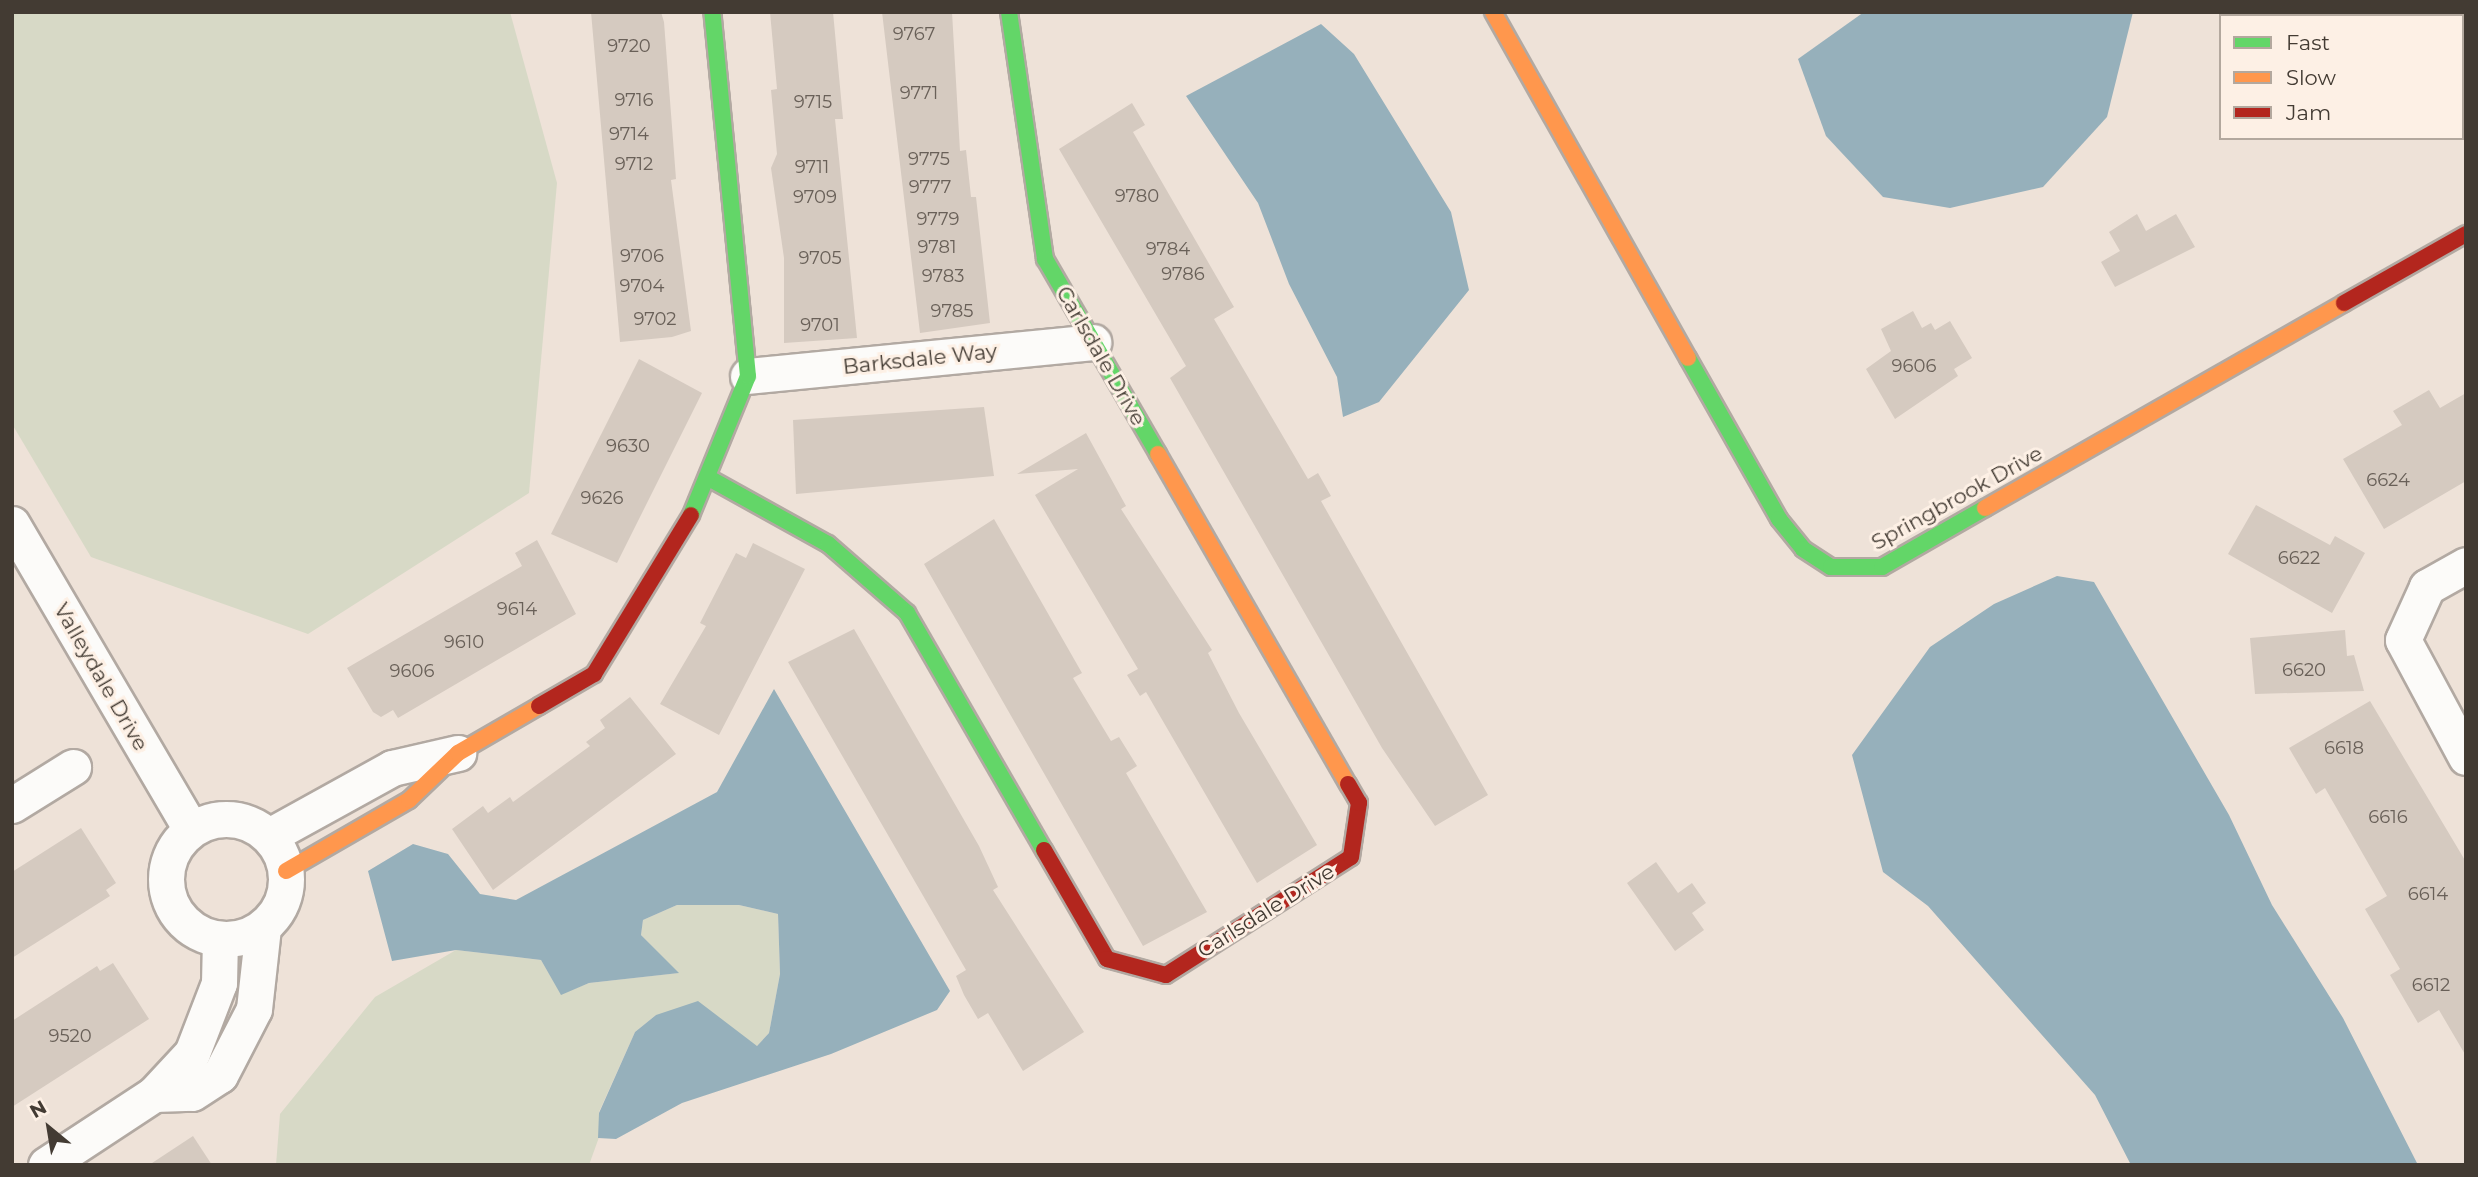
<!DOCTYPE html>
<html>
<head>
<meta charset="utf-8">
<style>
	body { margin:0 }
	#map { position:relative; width:2478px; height:1177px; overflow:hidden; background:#eee2d8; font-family:Montserrat,sans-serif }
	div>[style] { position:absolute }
	.green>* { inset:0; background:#d7d9c6 }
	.water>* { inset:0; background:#96b0bb }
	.building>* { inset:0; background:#d5cac0 }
	.roads { filter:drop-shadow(2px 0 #b2a9a2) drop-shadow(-2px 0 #b2a9a2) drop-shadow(0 2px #b2a9a2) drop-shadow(0 -2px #b2a9a2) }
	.street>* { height:35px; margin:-17.5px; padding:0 17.5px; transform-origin:17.5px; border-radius:17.5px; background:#fcfbf9 }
	.street>.ring { margin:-17.5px; padding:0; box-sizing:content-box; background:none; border:35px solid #fcfbf9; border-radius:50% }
	.fast>* { height:16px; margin:-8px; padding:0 8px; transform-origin:8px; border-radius:8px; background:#63d668 }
	.slow>* { height:16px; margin:-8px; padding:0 8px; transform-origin:8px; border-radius:8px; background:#ff974d }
	.jam>* { height:16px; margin:-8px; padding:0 8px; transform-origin:8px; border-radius:8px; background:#b3261e }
	span { translate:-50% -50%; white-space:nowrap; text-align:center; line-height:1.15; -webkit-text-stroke:6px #fdf0e5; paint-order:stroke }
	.number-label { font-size:18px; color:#696058 }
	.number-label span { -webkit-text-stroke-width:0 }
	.street-label { font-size:21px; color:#433b33 }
	.frame { position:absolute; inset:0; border:14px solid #433b33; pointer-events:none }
	.legend { position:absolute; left:2219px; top:14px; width:245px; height:126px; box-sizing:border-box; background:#fdf0e5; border:2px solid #b3a89e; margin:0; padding:9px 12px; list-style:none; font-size:21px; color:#433b33 }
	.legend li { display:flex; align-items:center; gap:14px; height:35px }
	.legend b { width:35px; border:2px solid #b3a89e }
	.north { position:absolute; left:14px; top:1093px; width:70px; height:70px; -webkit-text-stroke:5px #fdf0e5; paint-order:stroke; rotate:330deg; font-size:19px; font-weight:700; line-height:28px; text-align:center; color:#433b33 }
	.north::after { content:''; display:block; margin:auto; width:24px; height:32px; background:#433b33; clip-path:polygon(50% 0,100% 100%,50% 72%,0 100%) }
</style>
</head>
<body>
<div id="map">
	<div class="green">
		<div style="clip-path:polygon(12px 12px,510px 12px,557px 183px,529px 493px,308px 634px,91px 557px,12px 424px)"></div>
		<div style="clip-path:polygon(677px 905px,739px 905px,778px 914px,780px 974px,769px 1033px,757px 1046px,656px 1015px,635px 1032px,599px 1112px,602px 1129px,589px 1165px,276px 1165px,280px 1114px,375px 997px,456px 950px,541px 960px,561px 994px,589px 983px,678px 973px,641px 935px,643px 920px)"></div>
	</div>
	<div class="water">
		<div style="clip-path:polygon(1864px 12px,2133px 12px,2107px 117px,2043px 187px,1950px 208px,1883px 197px,1826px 136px,1798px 59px)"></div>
		<div style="clip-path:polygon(1321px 24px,1354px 54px,1451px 212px,1469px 290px,1379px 402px,1343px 417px,1337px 377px,1289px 284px,1258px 203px,1186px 96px)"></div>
		<div style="clip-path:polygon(2057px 576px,2094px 582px,2229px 815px,2272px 905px,2343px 1018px,2418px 1165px,2131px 1165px,2095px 1095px,1928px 906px,1883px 872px,1852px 755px,1930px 647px,1994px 604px)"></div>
		<div style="clip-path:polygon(774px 689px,950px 991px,937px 1010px,831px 1054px,682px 1103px,616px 1139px,598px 1138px,599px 1113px,635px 1032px,656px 1015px,698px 1001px,757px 1046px,769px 1033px,780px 974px,778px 914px,739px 905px,677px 905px,643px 920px,641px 935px,679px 973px,589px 983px,561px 995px,541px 960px,456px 950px,392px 961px,368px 871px,413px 844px,448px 854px,480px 894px,516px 900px,717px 792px)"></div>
	</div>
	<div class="building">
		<div style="clip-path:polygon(591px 12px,661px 12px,664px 22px,676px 179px,671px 180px,691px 331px,672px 337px,620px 342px)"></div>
		<div style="clip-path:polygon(770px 12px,833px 12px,843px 119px,835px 119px,857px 338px,784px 343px,784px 258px,771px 168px,777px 154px,771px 90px,777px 89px)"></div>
		<div style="clip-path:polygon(882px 12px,952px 12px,960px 151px,966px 150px,971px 197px,976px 197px,990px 323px,920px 333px)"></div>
		<div style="clip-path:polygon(1132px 103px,1145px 125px,1133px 132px,1234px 307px,1214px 319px,1308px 479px,1318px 473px,1331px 496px,1321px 501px,1488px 795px,1435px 826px,1382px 748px,1170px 378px,1186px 366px,1059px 149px)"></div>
		<div style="clip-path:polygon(2137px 214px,2146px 231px,2176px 214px,2195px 247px,2115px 287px,2101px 262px,2120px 251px,2109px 232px)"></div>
		<div style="clip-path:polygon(1913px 311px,1922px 328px,1931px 323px,1935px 330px,1950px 321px,1972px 358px,1954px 369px,1958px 376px,1895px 419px,1866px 369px,1891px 351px,1881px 329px)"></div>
		<div style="clip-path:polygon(639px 359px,702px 393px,617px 563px,551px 534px)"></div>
		<div style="clip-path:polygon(2429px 390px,2440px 408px,2466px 393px,2466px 481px,2384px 529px,2343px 459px,2402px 425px,2393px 411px)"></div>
		<div style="clip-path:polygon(984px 407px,994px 476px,796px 494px,793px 420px)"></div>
		<div style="clip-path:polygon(1086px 433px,1126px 506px,1121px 509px,1212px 650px,1208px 653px,1239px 713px,1317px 845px,1257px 883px,1146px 692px,1140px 696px,1127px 675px,1138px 669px,1035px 495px,1078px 469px,1017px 474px)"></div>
		<div style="clip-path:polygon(2256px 505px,2330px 545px,2335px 536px,2365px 553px,2332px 613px,2228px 554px)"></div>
		<div style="clip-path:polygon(994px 519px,1082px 673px,1073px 678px,1111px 741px,1119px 737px,1137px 766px,1126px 773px,1207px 912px,1143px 946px,924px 564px)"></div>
		<div style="clip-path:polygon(537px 540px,576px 614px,398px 718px,393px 710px,381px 717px,373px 712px,347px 668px,522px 566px,515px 553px)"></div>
		<div style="clip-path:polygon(753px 543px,805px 569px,719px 735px,660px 704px,706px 626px,700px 623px,736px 553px,746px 558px)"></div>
		<div style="clip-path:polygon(854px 629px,979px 846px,998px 887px,993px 890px,1084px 1032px,1023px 1071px,988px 1013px,978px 1019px,964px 995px,956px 976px,966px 970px,788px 662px)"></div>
		<div style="clip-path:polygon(2345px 630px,2347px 656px,2354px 655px,2364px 691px,2255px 694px,2250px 638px)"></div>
		<div style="clip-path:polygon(630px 697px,676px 754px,493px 890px,452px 829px,483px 806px,488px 813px,510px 797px,513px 802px,590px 746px,586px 742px,605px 728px,600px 720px)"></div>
		<div style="clip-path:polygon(2370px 701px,2466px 862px,2466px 1056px,2439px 1010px,2418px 1023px,2390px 975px,2400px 969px,2365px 909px,2387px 896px,2325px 788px,2316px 794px,2289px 748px)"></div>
		<div style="clip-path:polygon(81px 828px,116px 883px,106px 890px,110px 896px,12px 958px,12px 872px)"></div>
		<div style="clip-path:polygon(1656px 862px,1678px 893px,1692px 883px,1706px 903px,1692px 913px,1704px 930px,1675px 951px,1627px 883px)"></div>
		<div style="clip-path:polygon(113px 963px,149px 1019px,12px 1107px,12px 1021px,97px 966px,100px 971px)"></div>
		<div style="clip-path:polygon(193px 1136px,212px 1165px,149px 1165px)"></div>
	</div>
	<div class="roads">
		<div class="street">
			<div style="left:748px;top:376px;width:347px;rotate:-5.6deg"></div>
			<div style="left:12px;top:524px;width:354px;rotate:59.6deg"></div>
			<div style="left:2466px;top:565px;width:45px;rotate:150.6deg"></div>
			<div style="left:2427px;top:587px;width:58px;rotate:114.4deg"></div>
			<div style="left:2403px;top:640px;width:133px;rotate:61.7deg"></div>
			<div style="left:12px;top:805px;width:72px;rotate:-31.9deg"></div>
			<div class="ring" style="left:166px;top:819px;width:85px;height:85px"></div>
			<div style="left:269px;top:836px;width:141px;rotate:-28.9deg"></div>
			<div style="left:392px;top:768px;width:68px;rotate:-12.8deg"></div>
			<div style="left:154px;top:1094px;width:38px;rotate:-2deg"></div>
			<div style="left:192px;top:1093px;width:33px;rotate:-33deg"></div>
			<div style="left:220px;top:1075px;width:74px;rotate:-62.7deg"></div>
			<div style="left:254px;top:1009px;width:82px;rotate:-83.7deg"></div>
			<div style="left:46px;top:1165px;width:129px;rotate:-33.3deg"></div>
			<div style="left:154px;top:1094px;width:56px;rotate:-47.2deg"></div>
			<div style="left:192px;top:1053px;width:75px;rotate:-68.9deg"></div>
			<div style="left:219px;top:983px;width:44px;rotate:-88.7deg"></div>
		</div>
		<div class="fast">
			<div style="left:1009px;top:12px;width:250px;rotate:81.7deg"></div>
			<div style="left:1045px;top:259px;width:225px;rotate:59.9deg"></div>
			<div style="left:1688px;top:358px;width:185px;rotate:60.5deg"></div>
			<div style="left:1779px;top:519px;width:38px;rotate:51deg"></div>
			<div style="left:1803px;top:549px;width:33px;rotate:33deg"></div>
			<div style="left:1831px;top:567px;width:51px"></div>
			<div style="left:1882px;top:567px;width:119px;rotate:-29.8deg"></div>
			<div style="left:707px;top:477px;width:138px;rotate:29deg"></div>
			<div style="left:828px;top:544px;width:105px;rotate:41.1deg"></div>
			<div style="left:907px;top:613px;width:274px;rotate:60deg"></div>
			<div style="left:691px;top:515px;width:150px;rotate:-67.7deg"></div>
			<div style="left:748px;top:376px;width:366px;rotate:-95.6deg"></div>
		</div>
		<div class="slow">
			<div style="left:1493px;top:12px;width:397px;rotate:60.6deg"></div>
			<div style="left:1158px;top:454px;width:381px;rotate:60.1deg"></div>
			<div style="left:1985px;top:508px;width:413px;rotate:-29.7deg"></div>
			<div style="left:286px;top:871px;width:142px;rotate:-30deg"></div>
			<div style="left:409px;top:800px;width:68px;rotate:-43.8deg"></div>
			<div style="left:458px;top:753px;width:94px;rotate:-30.1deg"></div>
		</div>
		<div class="jam">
			<div style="left:2344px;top:303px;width:140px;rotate:-29.5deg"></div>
			<div style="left:539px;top:706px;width:64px;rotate:-30.2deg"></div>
			<div style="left:594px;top:674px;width:186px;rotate:-58.6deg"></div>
			<div style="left:1044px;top:850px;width:126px;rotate:60deg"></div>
			<div style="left:1107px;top:959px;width:61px;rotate:15.2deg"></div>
			<div style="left:1166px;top:975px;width:219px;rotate:-32.5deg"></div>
			<div style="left:1351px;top:857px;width:55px;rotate:-81.6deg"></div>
			<div style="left:1359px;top:803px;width:22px;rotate:-120deg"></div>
		</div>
	</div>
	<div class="number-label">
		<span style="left:914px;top:34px">9767</span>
		<span style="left:629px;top:46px">9720</span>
		<span style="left:919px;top:93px">9771</span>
		<span style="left:634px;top:100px">9716</span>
		<span style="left:813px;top:102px">9715</span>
		<span style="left:629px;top:134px">9714</span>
		<span style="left:929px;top:159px">9775</span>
		<span style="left:634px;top:164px">9712</span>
		<span style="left:812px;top:167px">9711</span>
		<span style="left:930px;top:187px">9777</span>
		<span style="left:1137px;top:196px">9780</span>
		<span style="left:815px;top:197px">9709</span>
		<span style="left:938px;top:219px">9779</span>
		<span style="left:937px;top:247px">9781</span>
		<span style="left:1168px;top:249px">9784</span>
		<span style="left:642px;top:256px">9706</span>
		<span style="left:820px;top:258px">9705</span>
		<span style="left:1183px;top:274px">9786</span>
		<span style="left:943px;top:276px">9783</span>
		<span style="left:642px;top:286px">9704</span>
		<span style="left:952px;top:311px">9785</span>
		<span style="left:655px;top:319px">9702</span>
		<span style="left:820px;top:325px">9701</span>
		<span style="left:1914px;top:366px">9606</span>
		<span style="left:628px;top:446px">9630</span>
		<span style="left:2388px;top:480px">6624</span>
		<span style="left:602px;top:498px">9626</span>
		<span style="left:2299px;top:558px">6622</span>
		<span style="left:517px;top:609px">9614</span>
		<span style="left:464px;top:642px">9610</span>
		<span style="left:2304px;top:670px">6620</span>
		<span style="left:412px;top:671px">9606</span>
		<span style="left:2344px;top:748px">6618</span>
		<span style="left:2388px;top:817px">6616</span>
		<span style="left:2428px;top:894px">6614</span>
		<span style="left:2431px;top:985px">6612</span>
		<span style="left:70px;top:1036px">9520</span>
	</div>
	<div class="street-label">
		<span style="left:1101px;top:356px;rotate:60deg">Carlsdale Drive</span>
		<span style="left:920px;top:359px;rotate:-6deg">Barksdale Way</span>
		<span style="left:1957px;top:498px;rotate:-29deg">Springbrook Drive</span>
		<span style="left:101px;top:677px;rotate:60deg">Valleydale Drive</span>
		<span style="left:1266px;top:911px;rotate:-32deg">Carlsdale Drive</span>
	</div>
	<div class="frame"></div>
	<ul class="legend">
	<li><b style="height:9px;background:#63d668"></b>Fast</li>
	<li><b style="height:9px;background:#ff974d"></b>Slow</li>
	<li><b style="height:9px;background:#b3261e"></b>Jam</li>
	</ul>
	<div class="north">N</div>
</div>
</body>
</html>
